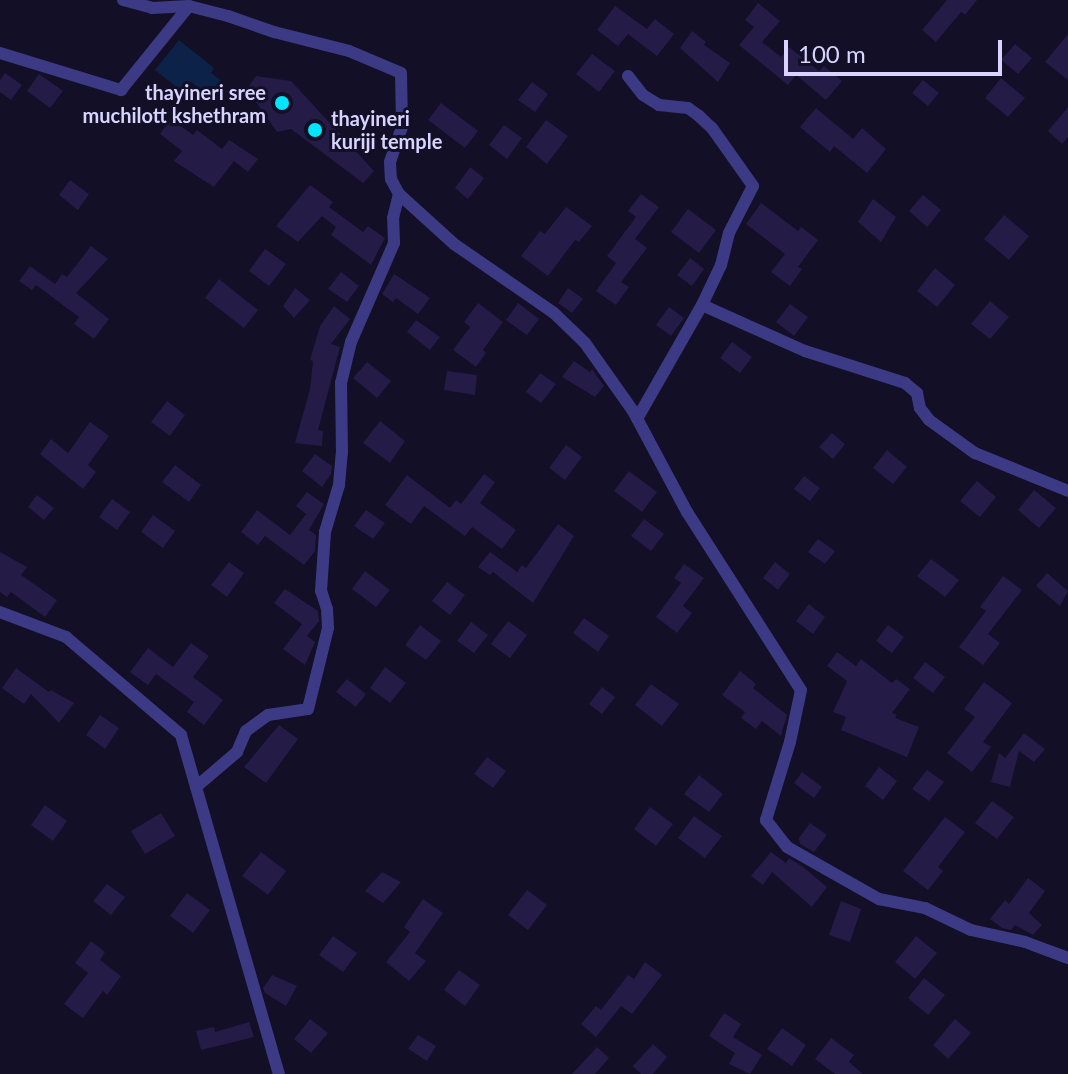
<!DOCTYPE html>
<html>
<head>
<meta charset="utf-8">
<style>
	body { margin:0 }
	#map { position:relative; width:1068px; height:1074px; overflow:hidden; background:#130f26; font-family:Lato,sans-serif }
	div>[style] { position:absolute }
	.water>* { inset:0; background:#0c2248 }
	.building>* { inset:0; background:#241b47 }
	.street>* { height:12px; margin:-6px; padding:0 6px; transform-origin:6px; border-radius:6px; background:#3d3a85 }
	.dots>* { width:22px; height:22px; translate:-50% -50%; box-sizing:border-box; border:4px solid #130f26; border-radius:50% }
	span { translate:-50% -50%; white-space:nowrap; text-align:center; line-height:1.15; -webkit-text-stroke:6px #130f26; paint-order:stroke }
	.poi-label { font-size:20px; color:#d9d4ff; font-weight:700 }
	.right { translate:-100% -50%; text-align:right }
	.left { translate:0 -50%; text-align:left }
	.scale { position:absolute; left:784px; top:40px; width:218px; height:36px; box-sizing:border-box; border:4px solid #d9d4ff; border-top:0; padding-left:10px; font-size:24px; line-height:28px; white-space:nowrap; color:#d9d4ff; -webkit-text-stroke:6px #130f26; paint-order:stroke }
</style>
</head>
<body>
<div id="map">
	<div class="water">
		<div style="clip-path:polygon(179px 40px,214px 68px,211px 73px,223px 82px,213px 93px,206px 87px,203px 91px,191px 82px,179px 89px,155px 70px)"></div>
	</div>
	<div class="building">
		<div style="clip-path:polygon(947px 0,977px 0,965px 15px,961px 12px,936px 42px,922px 30px)"></div>
		<div style="clip-path:polygon(758px 3px,780px 21px,762px 42px,781px 57px,789px 47px,819px 71px,824px 66px,842px 81px,826px 100px,796px 75px,788px 85px,739px 45px,754px 27px,745px 20px)"></div>
		<div style="clip-path:polygon(615px 6px,647px 29px,655px 19px,674px 34px,657px 56px,628px 34px,618px 46px,597px 30px)"></div>
		<div style="clip-path:polygon(692px 31px,706px 42px,704px 45px,730px 63px,718px 82px,680px 48px)"></div>
		<div style="clip-path:polygon(1068px 34px,1068px 80px,1045px 62px)"></div>
		<div style="clip-path:polygon(1015px 44px,1032px 58px,1018px 74px,1001px 60px)"></div>
		<div style="clip-path:polygon(592px 54px,615px 71px,599px 92px,576px 74px)"></div>
		<div style="clip-path:polygon(5px 73px,22px 85px,11px 100px,0 92px,0 80px)"></div>
		<div style="clip-path:polygon(39px 74px,63px 91px,50px 108px,27px 91px)"></div>
		<div style="clip-path:polygon(256px 76px,291px 81px,374px 171px,363px 183px,291px 129px,277px 132px,247px 89px)"></div>
		<div style="clip-path:polygon(1001px 78px,1025px 98px,1008px 117px,985px 98px)"></div>
		<div style="clip-path:polygon(923px 80px,939px 93px,928px 106px,912px 93px)"></div>
		<div style="clip-path:polygon(532px 82px,548px 94px,535px 112px,518px 100px)"></div>
		<div style="clip-path:polygon(441px 103px,478px 131px,465px 148px,428px 120px)"></div>
		<div style="clip-path:polygon(1068px 107px,1068px 137px,1062px 144px,1048px 131px)"></div>
		<div style="clip-path:polygon(816px 108px,853px 139px,862px 128px,886px 149px,867px 173px,834px 146px,830px 152px,800px 127px)"></div>
		<div style="clip-path:polygon(171px 119px,193px 135px,197px 130px,222px 149px,229px 140px,258px 159px,248px 172px,234px 161px,214px 187px,174px 161px,182px 151px,160px 134px)"></div>
		<div style="clip-path:polygon(546px 120px,568px 136px,547px 164px,526px 147px)"></div>
		<div style="clip-path:polygon(504px 125px,522px 138px,507px 159px,489px 145px)"></div>
		<div style="clip-path:polygon(470px 167px,484px 178px,468px 199px,455px 188px)"></div>
		<div style="clip-path:polygon(70px 180px,89px 194px,78px 210px,59px 195px)"></div>
		<div style="clip-path:polygon(310px 185px,333px 202px,329px 207px,363px 232px,368px 226px,385px 238px,371px 265px,331px 235px,336px 227px,322px 216px,298px 242px,276px 226px)"></div>
		<div style="clip-path:polygon(641px 194px,659px 207px,635px 239px,647px 248px,621px 282px,629px 287px,616px 305px,596px 291px,616px 263px,607px 256px,636px 217px,628px 211px)"></div>
		<div style="clip-path:polygon(923px 195px,941px 210px,927px 227px,909px 211px)"></div>
		<div style="clip-path:polygon(873px 199px,896px 217px,881px 242px,858px 222px)"></div>
		<div style="clip-path:polygon(761px 203px,798px 231px,801px 227px,818px 240px,798px 267px,802px 269px,790px 286px,771px 272px,785px 254px,746px 224px)"></div>
		<div style="clip-path:polygon(566px 207px,592px 226px,579px 242px,575px 240px,548px 276px,521px 256px,540px 231px,545px 234px)"></div>
		<div style="clip-path:polygon(688px 209px,716px 230px,699px 253px,671px 232px)"></div>
		<div style="clip-path:polygon(1004px 215px,1029px 236px,1009px 260px,984px 239px)"></div>
		<div style="clip-path:polygon(91px 246px,108px 259px,76px 293px,109px 319px,94px 339px,74px 324px,79px 317px,36px 285px,32px 290px,19px 281px,30px 266px,55px 284px,62px 274px,67px 277px)"></div>
		<div style="clip-path:polygon(265px 249px,286px 264px,269px 286px,249px 271px)"></div>
		<div style="clip-path:polygon(690px 258px,704px 269px,692px 286px,677px 275px)"></div>
		<div style="clip-path:polygon(935px 268px,955px 285px,937px 307px,917px 291px)"></div>
		<div style="clip-path:polygon(341px 272px,359px 286px,347px 302px,328px 289px)"></div>
		<div style="clip-path:polygon(394px 274px,430px 298px,418px 314px,396px 298px,393px 302px,382px 294px)"></div>
		<div style="clip-path:polygon(219px 279px,258px 310px,244px 328px,205px 298px)"></div>
		<div style="clip-path:polygon(295px 288px,310px 300px,294px 318px,283px 306px)"></div>
		<div style="clip-path:polygon(568px 288px,583px 299px,572px 313px,558px 303px)"></div>
		<div style="clip-path:polygon(990px 301px,1009px 317px,990px 339px,971px 324px)"></div>
		<div style="clip-path:polygon(478px 303px,503px 322px,483px 350px,486px 353px,476px 367px,453px 350px,470px 327px,464px 322px)"></div>
		<div style="clip-path:polygon(518px 303px,539px 319px,527px 335px,506px 320px)"></div>
		<div style="clip-path:polygon(790px 304px,808px 317px,794px 336px,776px 322px)"></div>
		<div style="clip-path:polygon(334px 306px,350px 319px,331px 344px,340px 347px,318px 430px,323px 431px,322px 446px,295px 443px,310px 389px,313px 361px,310px 360px,320px 326px)"></div>
		<div style="clip-path:polygon(669px 307px,684px 318px,671px 336px,656px 325px)"></div>
		<div style="clip-path:polygon(416px 320px,440px 337px,430px 350px,407px 332px)"></div>
		<div style="clip-path:polygon(732px 342px,752px 357px,740px 373px,720px 358px)"></div>
		<div style="clip-path:polygon(574px 361px,590px 372px,592px 369px,604px 386px,595px 397px,562px 377px)"></div>
		<div style="clip-path:polygon(367px 362px,391px 381px,377px 398px,353px 378px)"></div>
		<div style="clip-path:polygon(447px 371px,477px 375px,475px 395px,444px 390px)"></div>
		<div style="clip-path:polygon(540px 373px,556px 384px,541px 403px,526px 392px)"></div>
		<div style="clip-path:polygon(167px 401px,185px 415px,170px 436px,151px 422px)"></div>
		<div style="clip-path:polygon(380px 421px,405px 441px,390px 463px,363px 443px)"></div>
		<div style="clip-path:polygon(90px 422px,109px 436px,88px 465px,96px 472px,83px 489px,40px 454px,51px 439px,68px 453px)"></div>
		<div style="clip-path:polygon(832px 433px,845px 444px,833px 459px,819px 447px)"></div>
		<div style="clip-path:polygon(566px 445px,582px 457px,565px 480px,549px 468px)"></div>
		<div style="clip-path:polygon(887px 450px,907px 467px,893px 484px,873px 468px)"></div>
		<div style="clip-path:polygon(315px 454px,332px 466px,331px 474px,322px 487px,302px 471px)"></div>
		<div style="clip-path:polygon(175px 465px,201px 485px,189px 502px,162px 482px)"></div>
		<div style="clip-path:polygon(629px 471px,657px 492px,642px 512px,614px 491px)"></div>
		<div style="clip-path:polygon(484px 474px,495px 482px,480px 503px,516px 530px,502px 549px,472px 527px,465px 536px,424px 506px,411px 524px,385px 505px,407px 475px,450px 508px,456px 500px,461px 504px)"></div>
		<div style="clip-path:polygon(804px 476px,820px 488px,810px 501px,794px 489px)"></div>
		<div style="clip-path:polygon(977px 481px,996px 497px,980px 517px,960px 501px)"></div>
		<div style="clip-path:polygon(1034px 490px,1056px 508px,1039px 528px,1018px 510px)"></div>
		<div style="clip-path:polygon(307px 492px,324px 504px,309px 530px,316px 535px,315px 551px,304px 565px,265px 536px,258px 545px,241px 532px,257px 510px,290px 535px,306px 514px,296px 506px)"></div>
		<div style="clip-path:polygon(37px 495px,54px 508px,44px 520px,28px 507px)"></div>
		<div style="clip-path:polygon(112px 499px,130px 512px,117px 530px,99px 517px)"></div>
		<div style="clip-path:polygon(366px 510px,385px 523px,373px 539px,354px 526px)"></div>
		<div style="clip-path:polygon(153px 515px,175px 531px,163px 548px,141px 532px)"></div>
		<div style="clip-path:polygon(644px 519px,664px 534px,651px 551px,631px 536px)"></div>
		<div style="clip-path:polygon(558px 524px,574px 536px,533px 603px,493px 572px,490px 575px,478px 567px,490px 552px,517px 572px,522px 565px,526px 568px)"></div>
		<div style="clip-path:polygon(818px 539px,835px 551px,825px 564px,808px 552px)"></div>
		<div style="clip-path:polygon(0 552px,27px 567px,21px 575px,57px 600px,45px 617px,11px 592px,7px 597px,0 592px)"></div>
		<div style="clip-path:polygon(931px 559px,959px 580px,945px 597px,917px 576px)"></div>
		<div style="clip-path:polygon(229px 562px,244px 573px,227px 597px,211px 585px)"></div>
		<div style="clip-path:polygon(775px 562px,790px 574px,778px 590px,763px 578px)"></div>
		<div style="clip-path:polygon(684px 564px,704px 578px,683px 606px,692px 613px,677px 633px,656px 617px,681px 583px,674px 578px)"></div>
		<div style="clip-path:polygon(365px 571px,390px 590px,376px 607px,352px 589px)"></div>
		<div style="clip-path:polygon(1047px 573px,1068px 591px,1060px 606px,1036px 586px)"></div>
		<div style="clip-path:polygon(1003px 576px,1022px 590px,988px 634px,1000px 643px,983px 665px,959px 647px,986px 611px,980px 607px)"></div>
		<div style="clip-path:polygon(447px 582px,465px 595px,450px 615px,432px 601px)"></div>
		<div style="clip-path:polygon(285px 589px,318px 611px,319px 621px,307px 636px,315px 642px,305px 665px,283px 649px,302px 624px,274px 603px)"></div>
		<div style="clip-path:polygon(809px 604px,825px 617px,813px 634px,796px 621px)"></div>
		<div style="clip-path:polygon(584px 618px,609px 636px,598px 652px,573px 633px)"></div>
		<div style="clip-path:polygon(508px 621px,527px 635px,510px 658px,491px 644px)"></div>
		<div style="clip-path:polygon(471px 622px,488px 635px,474px 653px,457px 641px)"></div>
		<div style="clip-path:polygon(420px 625px,441px 641px,426px 660px,405px 645px)"></div>
		<div style="clip-path:polygon(888px 625px,904px 637px,892px 653px,876px 641px)"></div>
		<div style="clip-path:polygon(191px 643px,209px 656px,193px 677px,223px 700px,204px 725px,187px 712px,194px 702px,156px 674px,148px 685px,130px 672px,148px 648px,173px 667px)"></div>
		<div style="clip-path:polygon(837px 652px,856px 666px,861px 659px,892px 683px,896px 679px,910px 689px,892px 713px,897px 715px,895px 718px,919px 727px,907px 757px,841px 730px,846px 717px,833px 712px,847px 681px,827px 666px)"></div>
		<div style="clip-path:polygon(925px 662px,945px 677px,933px 693px,913px 678px)"></div>
		<div style="clip-path:polygon(385px 667px,406px 683px,390px 703px,370px 688px)"></div>
		<div style="clip-path:polygon(16px 668px,49px 692px,51px 690px,74px 703px,59px 723px,31px 694px,24px 704px,2px 688px)"></div>
		<div style="clip-path:polygon(740px 671px,756px 684px,753px 688px,787px 715px,781px 736px,762px 721px,756px 729px,741px 718px,745px 712px,722px 695px)"></div>
		<div style="clip-path:polygon(347px 679px,366px 694px,356px 707px,336px 692px)"></div>
		<div style="clip-path:polygon(984px 682px,1012px 703px,983px 742px,991px 747px,972px 772px,947px 753px,975px 717px,964px 709px)"></div>
		<div style="clip-path:polygon(651px 684px,679px 704px,662px 726px,635px 705px)"></div>
		<div style="clip-path:polygon(602px 687px,615px 697px,602px 714px,589px 704px)"></div>
		<div style="clip-path:polygon(100px 715px,119px 728px,105px 749px,86px 735px)"></div>
		<div style="clip-path:polygon(279px 725px,298px 739px,266px 783px,244px 767px)"></div>
		<div style="clip-path:polygon(1024px 733px,1045px 749px,1034px 762px,1019px 751px,1010px 787px,991px 782px,999px 753px,1005px 758px)"></div>
		<div style="clip-path:polygon(487px 757px,506px 771px,493px 788px,474px 774px)"></div>
		<div style="clip-path:polygon(879px 767px,897px 781px,883px 800px,865px 786px)"></div>
		<div style="clip-path:polygon(927px 770px,944px 782px,929px 801px,912px 789px)"></div>
		<div style="clip-path:polygon(802px 772px,822px 787px,814px 798px,794px 783px)"></div>
		<div style="clip-path:polygon(699px 775px,723px 794px,709px 812px,684px 794px)"></div>
		<div style="clip-path:polygon(992px 801px,1014px 817px,997px 839px,975px 823px)"></div>
		<div style="clip-path:polygon(45px 805px,67px 821px,53px 841px,31px 825px)"></div>
		<div style="clip-path:polygon(650px 807px,673px 824px,656px 846px,634px 829px)"></div>
		<div style="clip-path:polygon(161px 813px,175px 836px,145px 854px,131px 831px)"></div>
		<div style="clip-path:polygon(694px 816px,722px 836px,705px 858px,678px 838px)"></div>
		<div style="clip-path:polygon(945px 817px,965px 832px,938px 867px,943px 871px,928px 890px,903px 871px)"></div>
		<div style="clip-path:polygon(810px 823px,827px 835px,814px 852px,800px 844px,799px 838px)"></div>
		<div style="clip-path:polygon(261px 852px,286px 871px,268px 895px,242px 876px)"></div>
		<div style="clip-path:polygon(771px 852px,786px 863px,789px 858px,803px 867px,827px 887px,812px 907px,772px 872px,763px 885px,751px 876px)"></div>
		<div style="clip-path:polygon(382px 872px,401px 882px,383px 903px,365px 891px)"></div>
		<div style="clip-path:polygon(1028px 878px,1045px 891px,1029px 913px,1042px 925px,1033px 935px,1015px 925px,1011px 930px,1002px 928px,990px 919px,1005px 900px,1009px 904px)"></div>
		<div style="clip-path:polygon(107px 884px,125px 897px,111px 915px,93px 901px)"></div>
		<div style="clip-path:polygon(527px 890px,547px 905px,528px 930px,508px 915px)"></div>
		<div style="clip-path:polygon(187px 893px,210px 910px,193px 933px,170px 916px)"></div>
		<div style="clip-path:polygon(423px 899px,443px 913px,415px 953px,426px 961px,409px 981px,386px 962px,410px 932px,404px 927px)"></div>
		<div style="clip-path:polygon(841px 901px,861px 909px,850px 942px,829px 935px)"></div>
		<div style="clip-path:polygon(333px 936px,357px 953px,343px 972px,319px 955px)"></div>
		<div style="clip-path:polygon(916px 936px,937px 953px,915px 979px,895px 962px)"></div>
		<div style="clip-path:polygon(91px 941px,105px 952px,100px 960px,121px 976px,107px 995px,103px 991px,83px 1018px,64px 1004px,88px 973px,75px 963px)"></div>
		<div style="clip-path:polygon(645px 962px,662px 975px,632px 1014px,621px 1006px,596px 1037px,581px 1024px,596px 1006px,601px 1010px,628px 975px,634px 979px)"></div>
		<div style="clip-path:polygon(459px 970px,480px 985px,465px 1006px,444px 990px)"></div>
		<div style="clip-path:polygon(272px 975px,297px 986px,286px 1006px,265px 993px,263px 988px)"></div>
		<div style="clip-path:polygon(924px 978px,945px 995px,928px 1015px,908px 998px)"></div>
		<div style="clip-path:polygon(724px 1013px,741px 1024px,733px 1037px,762px 1055px,750px 1074px,729px 1064px,735px 1053px,709px 1036px)"></div>
		<div style="clip-path:polygon(310px 1019px,328px 1033px,311px 1053px,294px 1039px)"></div>
		<div style="clip-path:polygon(955px 1019px,971px 1033px,948px 1059px,933px 1045px)"></div>
		<div style="clip-path:polygon(249px 1022px,254px 1037px,201px 1050px,196px 1031px,214px 1027px,215px 1032px)"></div>
		<div style="clip-path:polygon(782px 1028px,806px 1045px,792px 1066px,767px 1049px)"></div>
		<div style="clip-path:polygon(418px 1035px,436px 1046px,427px 1061px,408px 1049px)"></div>
		<div style="clip-path:polygon(831px 1038px,854px 1055px,849px 1062px,863px 1074px,835px 1074px,815px 1059px)"></div>
		<div style="clip-path:polygon(653px 1044px,667px 1057px,653px 1074px,641px 1074px,633px 1066px)"></div>
		<div style="clip-path:polygon(597px 1047px,609px 1058px,595px 1074px,572px 1074px)"></div>
	</div>
	<div class="street">
		<div style="left:123px;top:0;width:30px;rotate:15deg"></div>
		<div style="left:152px;top:8px;width:37px;rotate:-3deg"></div>
		<div style="left:189px;top:6px;width:40px;rotate:14.4deg"></div>
		<div style="left:228px;top:16px;width:49px;rotate:19.2deg"></div>
		<div style="left:274px;top:32px;width:77px;rotate:14.2deg"></div>
		<div style="left:349px;top:51px;width:56px;rotate:22.9deg"></div>
		<div style="left:401px;top:73px;width:54px;rotate:88.9deg"></div>
		<div style="left:402px;top:127px;width:37px;rotate:109deg"></div>
		<div style="left:390px;top:162px;width:17px;rotate:87deg"></div>
		<div style="left:391px;top:179px;width:17px;rotate:62deg"></div>
		<div style="left:399px;top:194px;width:74px;rotate:42.3deg"></div>
		<div style="left:454px;top:244px;width:121px;rotate:34.6deg"></div>
		<div style="left:554px;top:313px;width:43px;rotate:44.1deg"></div>
		<div style="left:585px;top:343px;width:83px;rotate:54.8deg"></div>
		<div style="left:633px;top:411px;width:115px;rotate:61.9deg"></div>
		<div style="left:687px;top:512px;width:211px;rotate:57.4deg"></div>
		<div style="left:801px;top:690px;width:53px;rotate:101.9deg"></div>
		<div style="left:790px;top:742px;width:82px;rotate:107.1deg"></div>
		<div style="left:766px;top:820px;width:34px;rotate:52deg"></div>
		<div style="left:787px;top:847px;width:106px;rotate:29.5deg"></div>
		<div style="left:879px;top:899px;width:47px;rotate:11.1deg"></div>
		<div style="left:925px;top:908px;width:51px;rotate:25.6deg"></div>
		<div style="left:971px;top:930px;width:55px;rotate:12.5deg"></div>
		<div style="left:1025px;top:942px;width:46px;rotate:20.4deg"></div>
		<div style="left:0;top:53px;width:127px;rotate:17deg"></div>
		<div style="left:121px;top:90px;width:108px;rotate:-51deg"></div>
		<div style="left:628px;top:76px;width:24px;rotate:52deg"></div>
		<div style="left:643px;top:95px;width:19px;rotate:32deg"></div>
		<div style="left:659px;top:105px;width:29px;rotate:6deg"></div>
		<div style="left:688px;top:108px;width:14px;rotate:36deg"></div>
		<div style="left:699px;top:116px;width:18px;rotate:43deg"></div>
		<div style="left:712px;top:128px;width:71px;rotate:54.7deg"></div>
		<div style="left:753px;top:186px;width:53px;rotate:117.1deg"></div>
		<div style="left:729px;top:233px;width:33px;rotate:104deg"></div>
		<div style="left:721px;top:265px;width:44px;rotate:115.4deg"></div>
		<div style="left:702px;top:305px;width:131px;rotate:119.7deg"></div>
		<div style="left:702px;top:305px;width:113px;rotate:24.1deg"></div>
		<div style="left:805px;top:351px;width:105px;rotate:17.7deg"></div>
		<div style="left:905px;top:383px;width:16px;rotate:40deg"></div>
		<div style="left:917px;top:393px;width:15px;rotate:79deg"></div>
		<div style="left:920px;top:408px;width:15px;rotate:53deg"></div>
		<div style="left:929px;top:420px;width:57px;rotate:35.7deg"></div>
		<div style="left:975px;top:453px;width:100px;rotate:22.2deg"></div>
		<div style="left:0;top:612px;width:71px;rotate:20.7deg"></div>
		<div style="left:66px;top:637px;width:151px;rotate:40.4deg"></div>
		<div style="left:181px;top:735px;width:353px;rotate:73.9deg"></div>
		<div style="left:196px;top:787px;width:54px;rotate:-40.5deg"></div>
		<div style="left:237px;top:752px;width:23px;rotate:-67deg"></div>
		<div style="left:246px;top:731px;width:27px;rotate:-36deg"></div>
		<div style="left:268px;top:715px;width:40px;rotate:-8.5deg"></div>
		<div style="left:308px;top:709px;width:83px;rotate:-76.1deg"></div>
		<div style="left:328px;top:628px;width:19px;rotate:-93deg"></div>
		<div style="left:327px;top:609px;width:19px;rotate:-108deg"></div>
		<div style="left:321px;top:591px;width:59px;rotate:-86.1deg"></div>
		<div style="left:325px;top:532px;width:49px;rotate:-73.4deg"></div>
		<div style="left:339px;top:485px;width:32px;rotate:-85deg"></div>
		<div style="left:342px;top:453px;width:70px;rotate:-90.8deg"></div>
		<div style="left:341px;top:383px;width:42px;rotate:-76.3deg"></div>
		<div style="left:351px;top:342px;width:108px;rotate:-66.5deg"></div>
		<div style="left:394px;top:243px;width:25px;rotate:-92deg"></div>
		<div style="left:393px;top:218px;width:25px;rotate:-76deg"></div>
	</div>
	<div class="dots">
		<div style="left:282px;top:103px;background:#00e5ff"></div>
		<div style="left:315px;top:130px;background:#00e5ff"></div>
	</div>
	<div class="poi-label">
		<span class="right" style="left:266px;top:104px">thayineri sree<br>muchilott kshethram</span>
		<span class="left" style="left:331px;top:130px">thayineri<br>kuriji temple</span>
	</div>
	<div class="scale">100 m</div>
</div>
</body>
</html>
